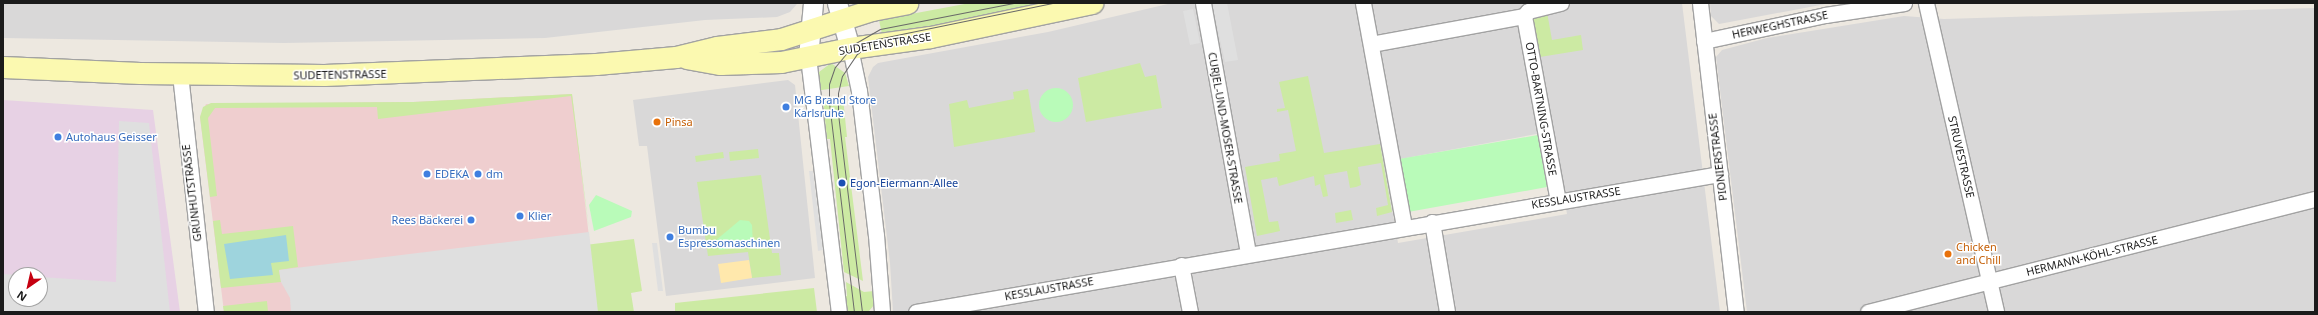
<!DOCTYPE html>
<html>
<head>
<meta charset="utf-8">
<style>
	body { margin:0 }
	#map { position:relative; width:2318px; height:315px; overflow:hidden; background:#ede8e0; font-family:"Noto Sans",sans-serif }
	div>[style] { position:absolute }
	.residential>* { inset:0; background:#d9d8d8 }
	.commercial>* { inset:0; background:#efcecf }
	.industrial>* { inset:0; background:#e7d1e4 }
	.grass>* { inset:0; background:#cceaa3 }
	.sand>* { inset:0; background:#ffe8ac }
	.park>* { inset:0; background:#b9fbb9 }
	.round { border-radius:50% }
	.parking>* { inset:0; background:#dfdfdf }
	.water>* { inset:0; background:#9ed4dd }
	.roads { filter:drop-shadow(1px 0 #a2a2a2) drop-shadow(-1px 0 #a2a2a2) drop-shadow(0 1px #a2a2a2) drop-shadow(0 -1px #a2a2a2) }
	.minor>* { height:15px; margin:-7.5px; padding:0 7.5px; transform-origin:7.5px; border-radius:7.5px; background:#fff }
	.tertiary>* { height:19px; margin:-9.5px; padding:0 9.5px; transform-origin:9.5px; border-radius:9.5px; background:#fff }
	.secondary>* { height:21px; margin:-10.5px; padding:0 10.5px; transform-origin:10.5px; border-radius:10.5px; background:#fbf9b0 }
	.tram>* { height:1px; margin:-0.5px; padding:0 0.5px; transform-origin:0.5px; border-radius:0.5px; background:#696969 }
	.dots>* { width:11px; height:11px; translate:-50% -50%; box-sizing:border-box; border:2px solid #fff; border-radius:50% }
	span { translate:-50% -50%; white-space:nowrap; text-align:center; line-height:1.15; -webkit-text-stroke:3px #fff; paint-order:stroke }
	.street-label { font-size:11px; color:#1b1b1b }
	.shop-label { font-size:11px; color:#366cbe }
	.left { translate:0 -50%; text-align:left }
	.right { translate:-100% -50%; text-align:right }
	.food-label { font-size:11px; color:#c56008 }
	.transit-label { font-size:11px; color:#164399 }
	.frame { position:absolute; inset:0; border:4px solid #1b1b1b; pointer-events:none }
	.north { position:absolute; left:8px; top:267px; width:40px; height:40px; box-sizing:border-box; background:#fff; border:1px solid #a4a4a4; border-radius:50%; rotate:214deg; font-size:11px; font-weight:700; line-height:16px; text-align:center; color:#1b1b1b }
	.north::after { content:''; display:block; margin:auto; width:14px; height:18px; background:#c60010; clip-path:polygon(50% 0,100% 100%,50% 72%,0 100%) }
</style>
</head>
<body>
<div id="map">
	<div class="residential">
		<div style="clip-path:polygon(3px 3px,797px 3px,797px 4px,790px 12px,777px 17px,705px 20px,545px 38px,284px 43px,4px 38px)"></div>
		<div style="clip-path:polygon(evenodd,1172px 3px,1682px 3px,1720px 312px,893px 312px,890px 263px,868px 77px,873px 67px,878px 63px,1048px 32px,1172px 3px,1553px 131px,1567px 214px,1398px 243px,1384px 162px,1553px 131px)"></div>
		<div style="clip-path:polygon(1710px 3px,1831px 3px,1719px 24px,1711px 16px)"></div>
		<div style="clip-path:polygon(2315px 8px,2315px 312px,1747px 312px,1716px 57px,1722px 50px,1767px 38px,1904px 16px,1944px 19px)"></div>
		<div style="clip-path:polygon(788px 80px,795px 85px,815px 278px,666px 296px,647px 146px,639px 146px,633px 100px)"></div>
	</div>
	<div class="commercial">
		<div style="clip-path:polygon(572px 94px,598px 312px,224px 312px,200px 117px,206px 104px,413px 102px)"></div>
	</div>
	<div class="industrial">
		<div style="clip-path:polygon(evenodd,3px 100px,153px 110px,180px 312px,3px 312px,3px 100px,16px 275px,40px 275px,40px 299px,16px 299px,16px 275px)"></div>
	</div>
	<div class="grass">
		<div style="clip-path:polygon(970px 3px,1071px 3px,883px 39px,879px 20px)"></div>
		<div style="clip-path:polygon(1547px 12px,1552px 40px,1581px 35px,1583px 50px,1540px 57px,1532px 14px)"></div>
		<div style="clip-path:polygon(831px 63px,845px 73px,849px 86px,815px 91px,819px 72px)"></div>
		<div style="clip-path:polygon(1140px 63px,1145px 77px,1156px 75px,1162px 108px,1086px 122px,1078px 78px)"></div>
		<div style="clip-path:polygon(1308px 76px,1324px 153px,1380px 144px,1392px 212px,1377px 216px,1376px 208px,1388px 205px,1381px 163px,1358px 167px,1361px 185px,1356px 187px,1350px 188px,1347px 171px,1324px 175px,1328px 196px,1323px 197px,1320px 184px,1315px 186px,1314px 176px,1279px 186px,1277px 177px,1261px 180px,1269px 222px,1278px 221px,1280px 231px,1257px 236px,1245px 167px,1280px 161px,1279px 154px,1296px 151px,1288px 110px,1277px 112px,1277px 109px,1285px 108px,1279px 82px)"></div>
		<div style="clip-path:polygon(1028px 89px,1035px 132px,954px 147px,949px 104px,967px 100px,969px 108px,1014px 99px,1013px 92px)"></div>
		<div style="clip-path:polygon(572px 94px,589px 230px,571px 96px,378px 119px,377px 107px,215px 108px,208px 118px,217px 196px,210px 197px,200px 117px,203px 107px,211px 103px,413px 102px)"></div>
		<div style="clip-path:polygon(843px 98px,847px 137px,845px 137px,863px 281px,844px 272px,830px 139px,827px 139px,823px 100px)"></div>
		<div style="clip-path:polygon(758px 149px,759px 158px,730px 161px,729px 152px)"></div>
		<div style="clip-path:polygon(723px 152px,724px 158px,696px 162px,695px 156px)"></div>
		<div style="clip-path:polygon(761px 175px,772px 253px,779px 253px,781px 275px,752px 278px,748px 252px,708px 256px,697px 182px)"></div>
		<div style="clip-path:polygon(1351px 210px,1353px 220px,1336px 223px,1335px 213px)"></div>
		<div style="clip-path:polygon(220px 220px,222px 234px,293px 226px,298px 267px,279px 270px,281px 282px,221px 288px,213px 221px)"></div>
		<div style="clip-path:polygon(634px 239px,642px 291px,631px 293px,634px 312px,597px 312px,577px 246px)"></div>
		<div style="clip-path:polygon(846px 282px,864px 292px,874px 291px,874px 305px,869px 311px,846px 312px,840px 297px,847px 296px)"></div>
		<div style="clip-path:polygon(814px 288px,817px 312px,675px 312px,675px 303px)"></div>
		<div style="clip-path:polygon(267px 301px,268px 312px,224px 312px,223px 306px)"></div>
	</div>
	<div class="sand">
		<div style="clip-path:polygon(749px 260px,752px 278px,721px 283px,718px 264px)"></div>
	</div>
	<div class="park">
		<div class="round" style="left:1039px;top:88px;width:34px;height:34px"></div>
		<div style="clip-path:polygon(1538px 135px,1547px 187px,1408px 212px,1399px 159px)"></div>
		<div style="clip-path:polygon(596px 195px,632px 211px,631px 217px,594px 231px,589px 205px)"></div>
		<div style="clip-path:polygon(740px 220px,749px 221px,752px 225px,753px 245px,719px 250px,715px 241px)"></div>
	</div>
	<div class="parking">
		<div style="clip-path:polygon(1212px 3px,1227px 3px,1238px 60px,1225px 62px)"></div>
		<div style="clip-path:polygon(1193px 9px,1200px 43px,1190px 45px,1183px 11px)"></div>
		<div style="clip-path:polygon(119px 121px,149px 123px,170px 312px,3px 312px,3px 274px,17px 275px,16px 299px,40px 299px,40px 277px,116px 282px)"></div>
		<div style="clip-path:polygon(809px 171px,813px 171px,823px 250px,818px 251px)"></div>
		<div style="clip-path:polygon(589px 232px,598px 312px,291px 312px,290px 298px,281px 282px,279px 270px)"></div>
		<div style="clip-path:polygon(652px 243px,657px 243px,663px 291px,658px 291px)"></div>
	</div>
	<div class="water">
		<div style="clip-path:polygon(286px 235px,289px 261px,271px 263px,273px 275px,230px 279px,224px 244px)"></div>
	</div>
	<div class="roads">
		<div class="minor">
			<div style="left:1203px;top:3px;width:255px;rotate:79.8deg"></div>
			<div style="left:1363px;top:3px;width:227px;rotate:79.6deg"></div>
			<div style="left:1700px;top:3px;width:311px;rotate:83.4deg"></div>
			<div style="left:1926px;top:3px;width:317px;rotate:77.2deg"></div>
			<div style="left:1524px;top:16px;width:6px;rotate:-51deg"></div>
			<div style="left:1528px;top:11px;width:34px;rotate:-14deg"></div>
			<div style="left:1704px;top:41px;width:124px;rotate:-12.1deg"></div>
			<div style="left:1825px;top:15px;width:80px;rotate:-8.6deg"></div>
			<div style="left:1371px;top:44px;width:156px;rotate:-10.4deg"></div>
			<div style="left:1524px;top:16px;width:188px;rotate:79.6deg"></div>
			<div style="left:850px;top:48px;width:44px;rotate:78.2deg"></div>
			<div style="left:859px;top:91px;width:145px;rotate:83.3deg"></div>
			<div style="left:876px;top:235px;width:77px;rotate:85.5deg"></div>
			<div style="left:808px;top:57px;width:257px;rotate:83.1deg"></div>
			<div style="left:180px;top:74px;width:239px;rotate:83.8deg"></div>
			<div style="left:1432px;top:222px;width:91px;rotate:80.5deg"></div>
			<div style="left:1181px;top:265px;width:48px;rotate:79.2deg"></div>
			<div style="left:916px;top:312px;width:816px;rotate:-9.74deg"></div>
			<div style="left:1868px;top:312px;width:461px;rotate:-14.2deg"></div>
		</div>
		<div class="tertiary">
			<div style="left:837px;top:3px;width:47px;rotate:73.9deg"></div>
			<div style="left:808px;top:57px;width:54px;rotate:-84.7deg"></div>
		</div>
		<div class="secondary">
			<div style="left:686px;top:58px;width:35px;rotate:10deg"></div>
			<div style="left:720px;top:64px;width:61px;rotate:-1.9deg"></div>
			<div style="left:781px;top:62px;width:70px;rotate:-11.5deg"></div>
			<div style="left:850px;top:48px;width:81px;rotate:-7.8deg"></div>
			<div style="left:930px;top:37px;width:166px;rotate:-11.9deg"></div>
			<div style="left:3px;top:67px;width:137px;rotate:2.5deg"></div>
			<div style="left:140px;top:73px;width:184px;rotate:0.6deg"></div>
			<div style="left:324px;top:75px;width:272px;rotate:-2.3deg"></div>
			<div style="left:596px;top:64px;width:80px;rotate:-5deg"></div>
			<div style="left:676px;top:57px;width:42px;rotate:-13.7deg"></div>
			<div style="left:717px;top:47px;width:64px;rotate:-7.1deg"></div>
			<div style="left:781px;top:39px;width:96px;rotate:-17.7deg"></div>
			<div style="left:872px;top:10px;width:36px;rotate:-11deg"></div>
		</div>
	</div>
	<div class="tram">
		<div style="left:854px;top:312px;width:212px;rotate:-96.8deg"></div>
		<div style="left:829px;top:101px;width:17px;rotate:-90deg"></div>
		<div style="left:829px;top:84px;width:18px;rotate:-71deg"></div>
		<div style="left:835px;top:67px;width:30px;rotate:-50deg"></div>
		<div style="left:854px;top:44px;width:30px;rotate:-30deg"></div>
		<div style="left:880px;top:29px;width:136px;rotate:-11deg"></div>
		<div style="left:862px;top:312px;width:200px;rotate:-96.9deg"></div>
		<div style="left:838px;top:113px;width:20px;rotate:-90deg"></div>
		<div style="left:838px;top:93px;width:17px;rotate:-77deg"></div>
		<div style="left:842px;top:76px;width:27px;rotate:-56deg"></div>
		<div style="left:857px;top:54px;width:25px;rotate:-37deg"></div>
		<div style="left:877px;top:39px;width:179px;rotate:-11.6deg"></div>
	</div>
	<div class="dots">
		<div style="left:786px;top:107px;background:#3f7fe0"></div>
		<div style="left:657px;top:122px;background:#e8710a"></div>
		<div style="left:58px;top:137px;background:#3f7fe0"></div>
		<div style="left:427px;top:174px;background:#3f7fe0"></div>
		<div style="left:478px;top:174px;background:#3f7fe0"></div>
		<div style="left:842px;top:183px;background:#1a4fb4"></div>
		<div style="left:520px;top:216px;background:#3f7fe0"></div>
		<div style="left:471px;top:220px;background:#3f7fe0"></div>
		<div style="left:670px;top:237px;background:#3f7fe0"></div>
		<div style="left:1948px;top:254px;background:#e8710a"></div>
	</div>
	<div class="street-label">
		<span style="left:1780px;top:25px;rotate:-12deg">HERWEGHSTRASSE</span>
		<span style="left:885px;top:44px;rotate:-9deg">SUDETENSTRASSE</span>
		<span style="left:340px;top:75px;rotate:-1deg">SUDETENSTRASSE</span>
		<span style="left:1541px;top:109px;rotate:80deg">OTTO-BARTNING-STRASSE</span>
		<span style="left:1225px;top:128px;rotate:80deg">CURJEL-UND-MOSER-STRASSE</span>
		<span style="left:1718px;top:157px;rotate:-97deg">PIONIERSTRASSE</span>
		<span style="left:1961px;top:157px;rotate:77deg">STRUVESTRASSE</span>
		<span style="left:192px;top:193px;rotate:-97deg">GRÜNHUTSTRASSE</span>
		<span style="left:1576px;top:198px;rotate:-9deg">KESSLAUSTRASSE</span>
		<span style="left:2092px;top:256px;rotate:-14deg">HERMANN-KÖHL-STRASSE</span>
		<span style="left:1049px;top:289px;rotate:-10deg">KESSLAUSTRASSE</span>
	</div>
	<div class="shop-label">
		<span class="left" style="left:794px;top:107px">MG Brand Store<br>Karlsruhe</span>
		<span class="left" style="left:66px;top:137px">Autohaus Geisser</span>
		<span class="left" style="left:435px;top:174px">EDEKA</span>
		<span class="left" style="left:486px;top:174px">dm</span>
		<span class="left" style="left:528px;top:216px">Klier</span>
		<span class="right" style="left:463px;top:220px">Rees Bäckerei</span>
		<span class="left" style="left:678px;top:237px">Bumbu<br>Espressomaschinen</span>
	</div>
	<div class="food-label">
		<span class="left" style="left:665px;top:122px">Pinsa</span>
		<span class="left" style="left:1956px;top:254px">Chicken<br>and Chill</span>
	</div>
	<div class="transit-label">
		<span class="left" style="left:850px;top:183px">Egon-Eiermann-Allee</span>
	</div>
	<div class="frame"></div>
	<div class="north">N</div>
</div>
</body>
</html>
